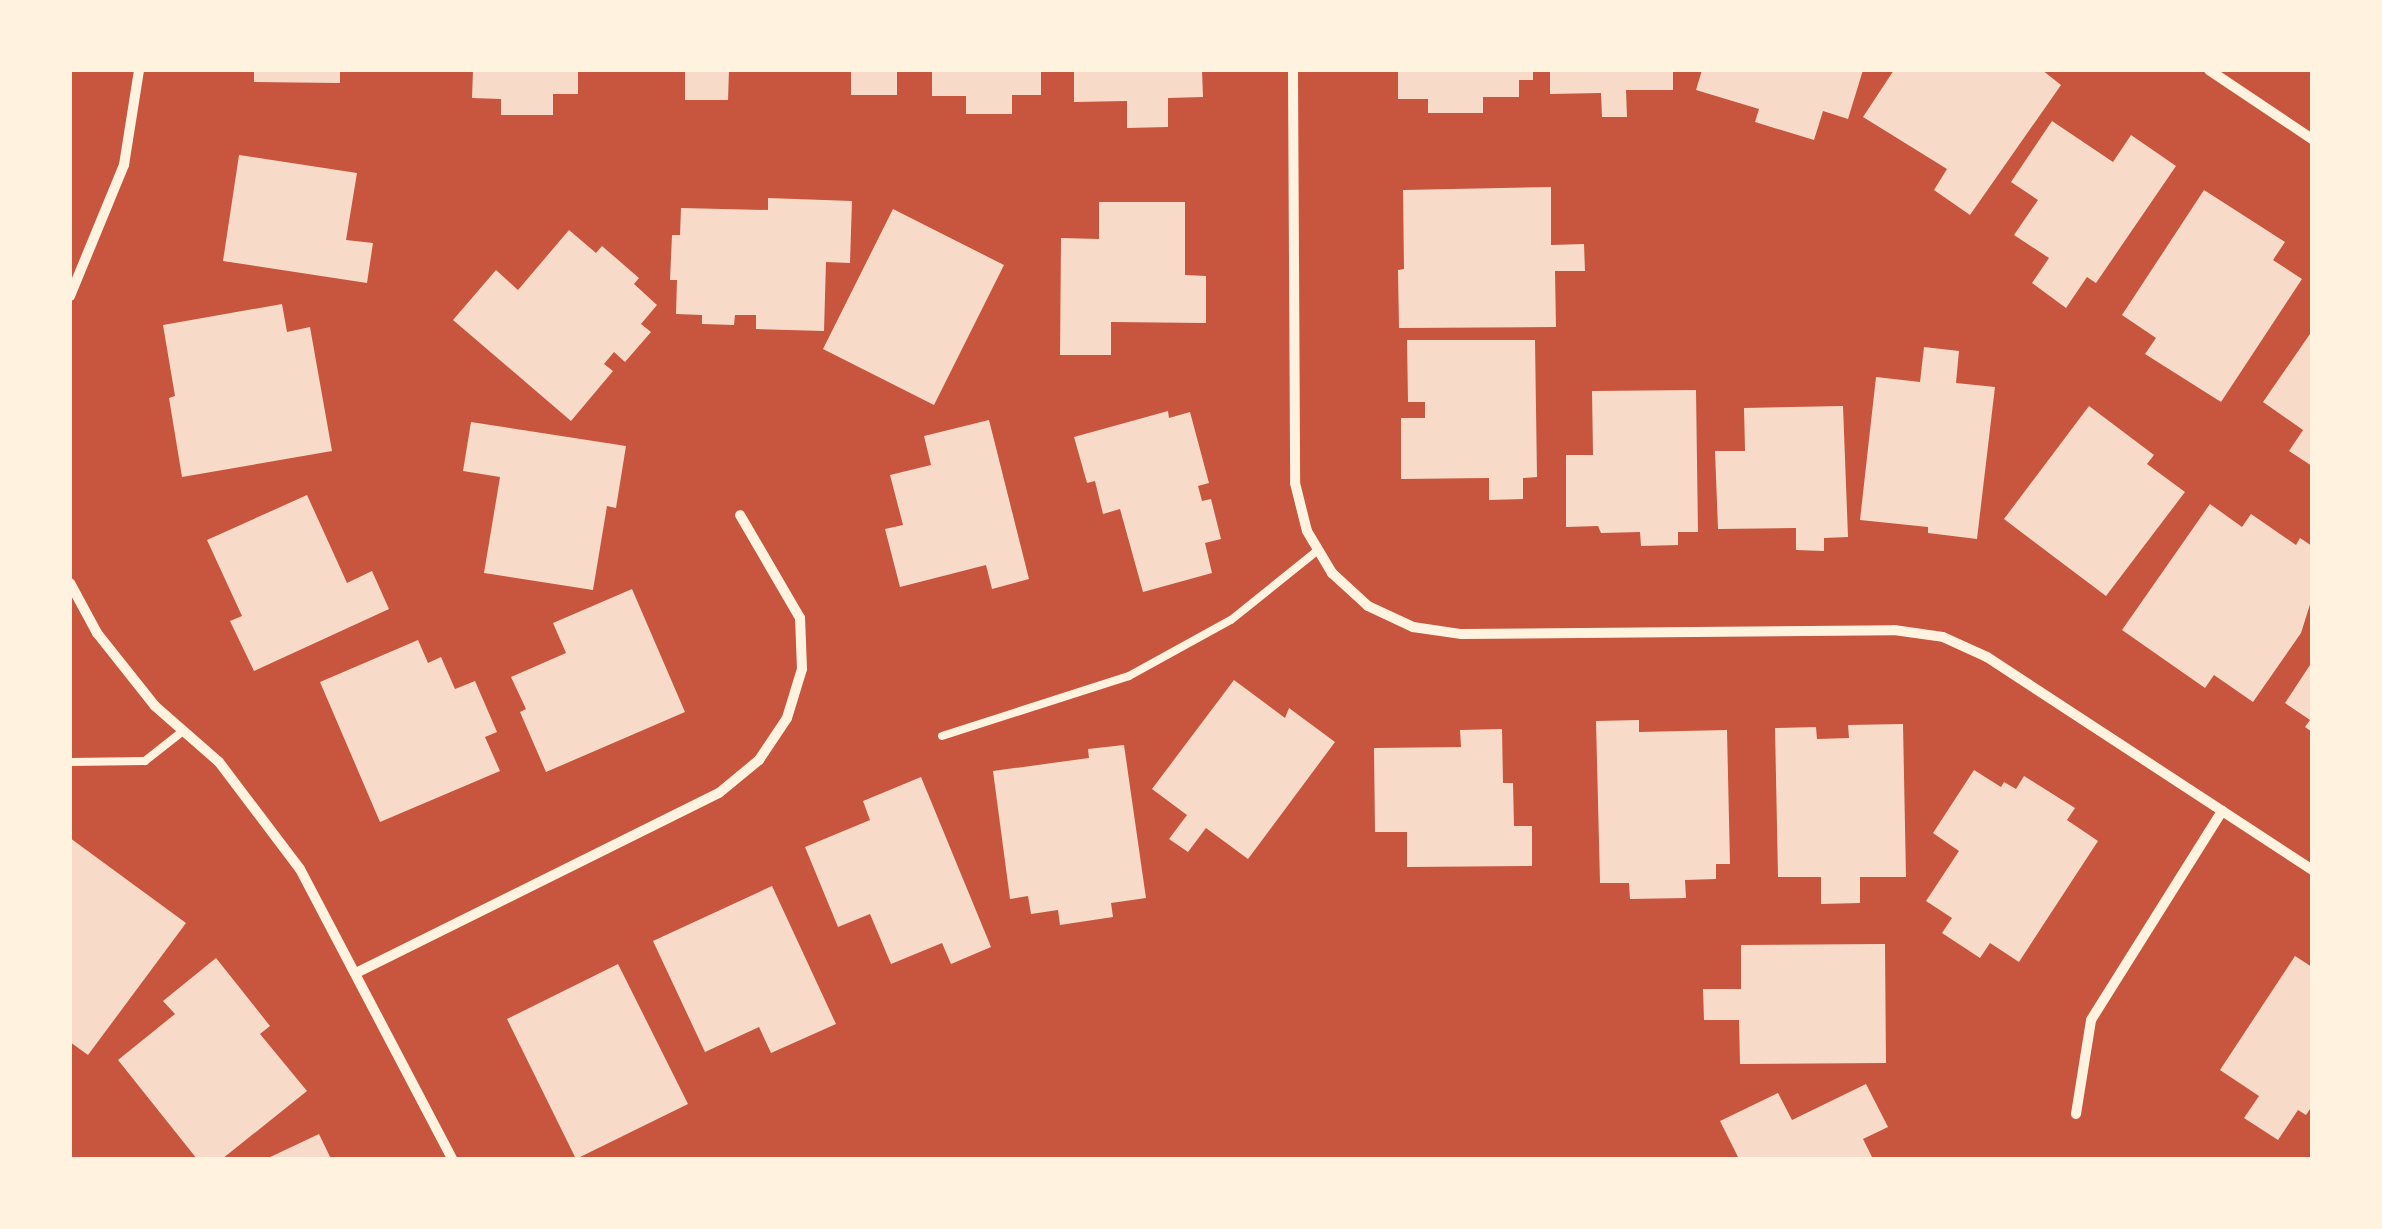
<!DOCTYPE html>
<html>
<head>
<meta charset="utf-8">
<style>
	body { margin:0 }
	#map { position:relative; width:2382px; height:1229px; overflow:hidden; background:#c8553d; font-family:"Asap Condensed",sans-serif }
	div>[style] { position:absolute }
	.building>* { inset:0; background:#f7dbc8 }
	.service>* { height:8px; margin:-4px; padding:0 4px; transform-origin:4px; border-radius:4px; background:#fff3e0 }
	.minor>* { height:10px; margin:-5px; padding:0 5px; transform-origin:5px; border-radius:5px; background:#fff3e0 }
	span { translate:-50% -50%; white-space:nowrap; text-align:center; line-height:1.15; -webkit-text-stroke:10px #fff3e0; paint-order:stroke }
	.frame { position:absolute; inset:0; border:72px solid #fff3e0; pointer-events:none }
</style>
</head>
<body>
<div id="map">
	<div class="building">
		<div style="clip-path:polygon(254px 70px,340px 70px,340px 83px,254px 82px)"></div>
		<div style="clip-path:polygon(473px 70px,578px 70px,578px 94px,553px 94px,553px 115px,501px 115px,501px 99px,472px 98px)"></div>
		<div style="clip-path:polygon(685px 70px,729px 70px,728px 100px,685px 100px)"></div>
		<div style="clip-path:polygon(851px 70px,897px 70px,897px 95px,851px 95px)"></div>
		<div style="clip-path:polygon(932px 70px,1041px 70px,1041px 95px,1012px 95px,1012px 114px,966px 114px,966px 96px,932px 96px)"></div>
		<div style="clip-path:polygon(1074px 70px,1202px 70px,1203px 97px,1168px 98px,1168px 127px,1127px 128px,1127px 101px,1074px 102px)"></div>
		<div style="clip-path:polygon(1398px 70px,1533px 70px,1533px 80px,1519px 80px,1519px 97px,1483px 97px,1483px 113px,1428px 113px,1428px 99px,1398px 99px)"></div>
		<div style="clip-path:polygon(1550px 70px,1673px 70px,1673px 90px,1626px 90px,1627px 117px,1602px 117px,1601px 93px,1550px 94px)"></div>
		<div style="clip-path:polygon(1702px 70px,1863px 70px,1848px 119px,1823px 111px,1814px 140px,1755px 122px,1759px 109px,1696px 90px)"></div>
		<div style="clip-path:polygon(1894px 70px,2042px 70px,2061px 85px,1970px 215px,1934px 190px,1947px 169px,1863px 117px)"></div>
		<div style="clip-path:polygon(2052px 121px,2113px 162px,2131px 135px,2176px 166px,2096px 283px,2087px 277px,2066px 308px,2032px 283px,2049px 258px,2014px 235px,2038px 200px,2011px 182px)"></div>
		<div style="clip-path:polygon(239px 155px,357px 173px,346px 240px,373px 243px,367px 283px,223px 261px)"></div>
		<div style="clip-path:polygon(1551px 187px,1551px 245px,1584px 244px,1585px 271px,1555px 271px,1556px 327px,1399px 328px,1398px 270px,1404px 269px,1403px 190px)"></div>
		<div style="clip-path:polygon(2204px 190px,2285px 242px,2273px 260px,2302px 279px,2221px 402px,2145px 354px,2156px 338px,2122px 315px)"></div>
		<div style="clip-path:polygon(768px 198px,852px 201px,850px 263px,826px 262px,824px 331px,756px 329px,756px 315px,735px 315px,734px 325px,702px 324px,702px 315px,676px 314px,677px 280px,670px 280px,672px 235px,680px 235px,681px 208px,768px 210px)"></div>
		<div style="clip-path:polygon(1099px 202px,1185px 202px,1185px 275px,1206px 276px,1206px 323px,1111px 322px,1111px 355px,1060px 355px,1061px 238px,1099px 239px)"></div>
		<div style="clip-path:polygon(893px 209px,1004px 265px,934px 405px,823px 349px)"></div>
		<div style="clip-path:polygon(569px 230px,596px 253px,602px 246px,639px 278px,634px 284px,657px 305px,641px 324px,651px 332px,625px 362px,614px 352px,604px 364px,613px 371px,571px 421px,453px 320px,496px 270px,518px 290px)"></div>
		<div style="clip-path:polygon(282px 304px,287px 332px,310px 327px,332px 451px,182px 477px,169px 398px,175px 396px,163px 325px)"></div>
		<div style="clip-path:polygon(2312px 331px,2312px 466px,2289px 451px,2303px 430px,2263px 402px)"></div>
		<div style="clip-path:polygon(1407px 340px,1535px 340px,1537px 477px,1523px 478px,1523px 499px,1489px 500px,1489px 478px,1401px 479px,1401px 418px,1425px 418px,1425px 402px,1408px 402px)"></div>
		<div style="clip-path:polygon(1924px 347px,1959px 351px,1956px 383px,1995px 387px,1977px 539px,1928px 533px,1928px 527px,1860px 520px,1876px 377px,1920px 382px)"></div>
		<div style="clip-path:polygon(1696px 390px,1698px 532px,1678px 532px,1678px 545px,1641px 546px,1640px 532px,1601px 533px,1598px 526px,1566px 527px,1566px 455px,1593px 455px,1592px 391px)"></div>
		<div style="clip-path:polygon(1843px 406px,1848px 537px,1824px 538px,1824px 551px,1796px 550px,1796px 528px,1718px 529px,1715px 451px,1745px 451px,1744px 408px)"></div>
		<div style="clip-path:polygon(2089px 406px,2154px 455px,2147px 464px,2185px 492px,2106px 596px,2004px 519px)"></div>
		<div style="clip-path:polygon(1168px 411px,1169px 418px,1190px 412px,1209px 483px,1198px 486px,1202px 501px,1211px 499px,1221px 539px,1205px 543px,1212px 573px,1143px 592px,1120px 509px,1103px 514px,1095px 481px,1087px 483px,1074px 437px)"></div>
		<div style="clip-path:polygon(989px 420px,1029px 579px,992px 589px,986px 565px,900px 587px,885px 529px,903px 525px,890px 475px,931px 465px,924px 436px)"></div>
		<div style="clip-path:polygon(471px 422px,626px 446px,616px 508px,607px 506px,593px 590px,484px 573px,500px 477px,463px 471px)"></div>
		<div style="clip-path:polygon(307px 495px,347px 583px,372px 571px,389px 609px,254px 671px,230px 621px,242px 616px,207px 540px)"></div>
		<div style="clip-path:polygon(2210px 504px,2242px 527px,2251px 514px,2296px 545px,2300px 538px,2312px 546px,2312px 598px,2301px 633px,2253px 702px,2214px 675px,2205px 688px,2122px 630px)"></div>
		<div style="clip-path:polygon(632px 589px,685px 712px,546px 772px,520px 712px,526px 709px,511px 677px,566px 653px,553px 623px)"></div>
		<div style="clip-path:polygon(418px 640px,428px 663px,441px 657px,455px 689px,475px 681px,497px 732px,485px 737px,500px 771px,380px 822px,320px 682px)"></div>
		<div style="clip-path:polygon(2312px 662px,2312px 732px,2305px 727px,2310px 720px,2285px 703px)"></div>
		<div style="clip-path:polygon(1234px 680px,1285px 718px,1289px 708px,1335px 742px,1248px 859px,1206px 828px,1188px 852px,1169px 839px,1187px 815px,1152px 789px)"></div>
		<div style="clip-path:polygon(1639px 720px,1639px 732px,1727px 730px,1730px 864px,1716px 864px,1716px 879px,1685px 880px,1686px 898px,1630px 899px,1629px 883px,1600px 883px,1596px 721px)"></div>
		<div style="clip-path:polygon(1903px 724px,1906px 877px,1860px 877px,1860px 903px,1821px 904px,1821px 877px,1778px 877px,1775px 728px,1816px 727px,1817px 739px,1849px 738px,1848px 725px)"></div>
		<div style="clip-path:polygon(1502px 729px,1503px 783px,1513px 783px,1514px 826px,1532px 826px,1532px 866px,1407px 867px,1407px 832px,1375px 832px,1374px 748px,1461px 747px,1460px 730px)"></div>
		<div style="clip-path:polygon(1124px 745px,1146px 898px,1111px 903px,1113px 917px,1060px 925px,1058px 910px,1031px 914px,1028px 896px,1010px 899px,993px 771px,1089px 758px,1088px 749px)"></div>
		<div style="clip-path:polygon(1974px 770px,2001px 787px,2004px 782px,2016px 789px,2024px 776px,2075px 808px,2067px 820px,2098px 841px,2019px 962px,1990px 943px,1980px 958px,1942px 933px,1952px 918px,1926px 901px,1959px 851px,1933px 833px)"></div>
		<div style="clip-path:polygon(921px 777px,991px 947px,951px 964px,942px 943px,891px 964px,870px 914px,838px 927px,805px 847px,870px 820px,863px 801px)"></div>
		<div style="clip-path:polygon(70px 838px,186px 923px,88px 1055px,70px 1042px)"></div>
		<div style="clip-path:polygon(772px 886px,836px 1024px,771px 1053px,759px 1027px,705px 1052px,653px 941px)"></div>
		<div style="clip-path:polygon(1885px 944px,1886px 1063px,1740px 1064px,1739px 1020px,1704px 1020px,1703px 989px,1741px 989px,1741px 945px)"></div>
		<div style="clip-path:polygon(2295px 956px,2312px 967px,2312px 1106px,2306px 1115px,2298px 1110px,2278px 1140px,2244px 1118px,2259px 1096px,2220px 1070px)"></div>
		<div style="clip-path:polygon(216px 958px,270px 1026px,260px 1034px,307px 1091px,222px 1159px,197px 1159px,118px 1060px,175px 1014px,163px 1001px)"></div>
		<div style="clip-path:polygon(618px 964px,688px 1104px,576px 1159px,507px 1019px)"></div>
		<div style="clip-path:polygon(1866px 1084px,1888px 1127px,1863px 1139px,1873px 1159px,1739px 1159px,1720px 1121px,1778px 1093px,1792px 1120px)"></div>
		<div style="clip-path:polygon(319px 1134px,331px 1159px,266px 1159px)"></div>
	</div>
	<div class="service">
		<div style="left:942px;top:736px;width:196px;rotate:-17.8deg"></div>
		<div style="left:1129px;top:676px;width:116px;rotate:-28.8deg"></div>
		<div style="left:1231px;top:620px;width:112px;rotate:-38.8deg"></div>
		<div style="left:70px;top:762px;width:75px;rotate:-0.8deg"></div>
		<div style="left:145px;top:761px;width:48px;rotate:-38.3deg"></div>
	</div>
	<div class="minor">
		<div style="left:1293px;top:70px;width:413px;rotate:89.7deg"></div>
		<div style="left:1295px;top:483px;width:49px;rotate:76deg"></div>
		<div style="left:1307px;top:531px;width:49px;rotate:59.2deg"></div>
		<div style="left:1332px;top:573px;width:49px;rotate:42.5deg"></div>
		<div style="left:1368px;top:606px;width:50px;rotate:25deg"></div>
		<div style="left:1413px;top:627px;width:49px;rotate:8.3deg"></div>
		<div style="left:1461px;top:634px;width:433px;rotate:-0.5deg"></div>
		<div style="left:1894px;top:630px;width:49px;rotate:8.1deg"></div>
		<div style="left:1943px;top:637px;width:48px;rotate:24.4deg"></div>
		<div style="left:1987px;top:657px;width:389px;rotate:33.2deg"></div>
		<div style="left:2209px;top:70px;width:124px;rotate:33.8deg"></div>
		<div style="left:70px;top:296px;width:142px;rotate:-67.6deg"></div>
		<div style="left:124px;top:165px;width:96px;rotate:-81deg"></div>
		<div style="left:70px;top:583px;width:57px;rotate:61.6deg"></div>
		<div style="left:97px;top:633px;width:93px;rotate:51.5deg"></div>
		<div style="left:155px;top:706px;width:85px;rotate:41.2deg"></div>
		<div style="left:219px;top:762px;width:134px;rotate:52.9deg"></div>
		<div style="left:300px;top:869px;width:327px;rotate:62.3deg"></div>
		<div style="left:356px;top:973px;width:405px;rotate:-26.4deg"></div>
		<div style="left:719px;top:793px;width:52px;rotate:-39.5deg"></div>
		<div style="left:759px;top:760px;width:50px;rotate:-56.3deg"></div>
		<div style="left:787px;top:718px;width:51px;rotate:-73deg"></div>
		<div style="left:802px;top:669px;width:51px;rotate:-92.2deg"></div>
		<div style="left:800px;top:618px;width:119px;rotate:-120.2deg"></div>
		<div style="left:2076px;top:1114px;width:95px;rotate:-80.9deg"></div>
		<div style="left:2091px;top:1020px;width:247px;rotate:-57.9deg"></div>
	</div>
	<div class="frame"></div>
</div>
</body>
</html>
